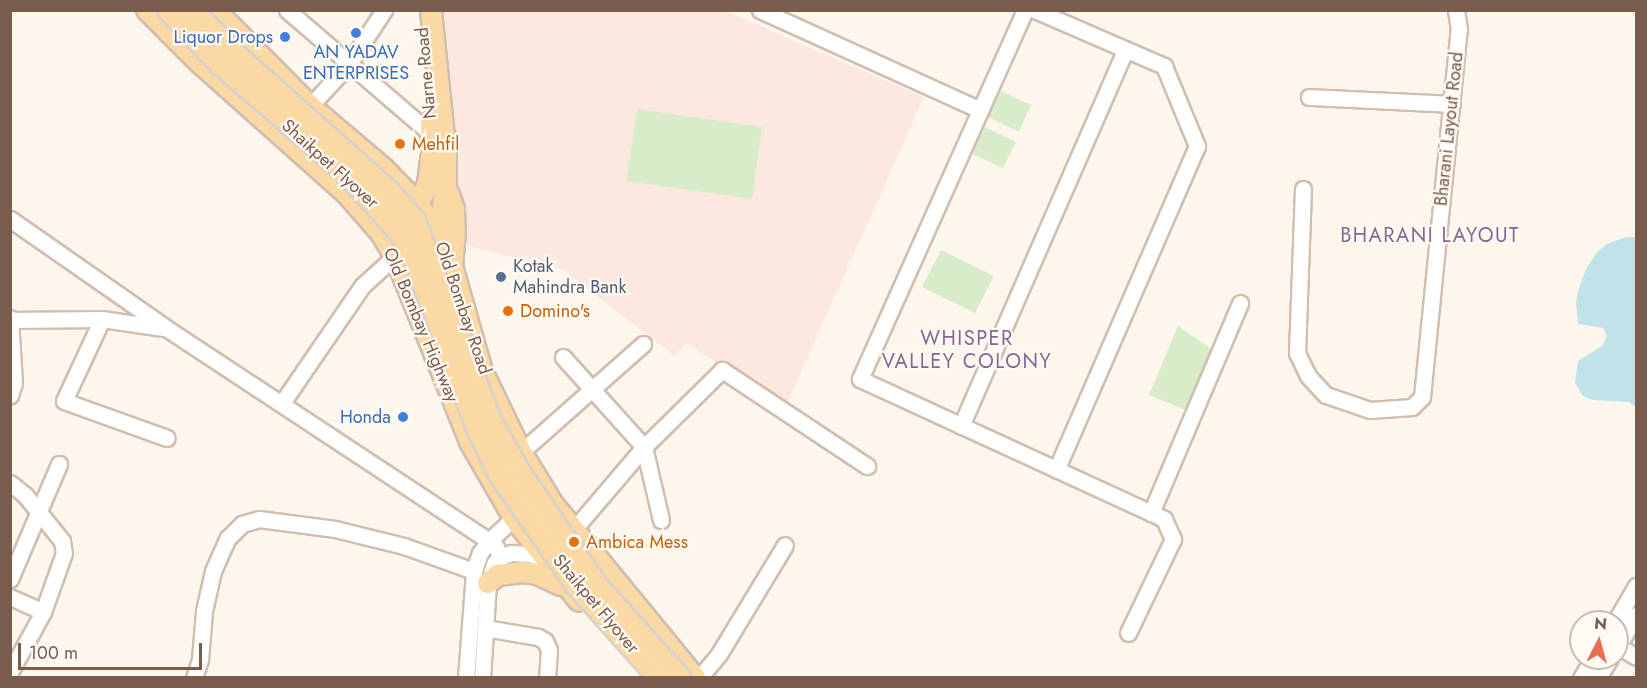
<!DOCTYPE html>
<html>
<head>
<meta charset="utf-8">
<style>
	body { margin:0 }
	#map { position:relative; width:1647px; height:688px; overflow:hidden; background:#fdf6ec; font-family:Jost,sans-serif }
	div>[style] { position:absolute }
	.commercial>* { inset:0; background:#fde8e0 }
	.green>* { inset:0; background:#d8ecc9 }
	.water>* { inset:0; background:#bfe3e8 }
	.roads { filter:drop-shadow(2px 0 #d1beb0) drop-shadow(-2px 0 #d1beb0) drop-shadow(0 2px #d1beb0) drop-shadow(0 -2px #d1beb0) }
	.minor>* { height:15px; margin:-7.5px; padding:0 7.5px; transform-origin:7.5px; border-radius:7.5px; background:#fff }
	.major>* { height:20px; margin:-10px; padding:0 10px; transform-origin:10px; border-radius:10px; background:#fbd9a5 }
	.bridges { filter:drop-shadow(2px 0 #dad1cd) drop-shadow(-2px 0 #dad1cd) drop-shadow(0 2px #dad1cd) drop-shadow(0 -2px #dad1cd) }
	.major-bridge>* { height:20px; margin:-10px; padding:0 10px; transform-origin:10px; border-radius:10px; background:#fbd9a5 }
	.dots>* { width:16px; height:16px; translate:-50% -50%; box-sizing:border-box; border:3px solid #fffaf3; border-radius:50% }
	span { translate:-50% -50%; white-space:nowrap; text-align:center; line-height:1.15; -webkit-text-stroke:4.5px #fffaf3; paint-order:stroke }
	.shop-label { font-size:18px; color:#366cbe }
	.right { translate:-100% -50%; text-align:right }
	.street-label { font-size:18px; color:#7a5c4d }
	.food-label { font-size:18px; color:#c56008 }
	.left { translate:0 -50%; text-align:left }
	.service-label { font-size:18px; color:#4e5e75 }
	.neighbourhood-label { font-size:20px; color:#846695; letter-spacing:1.5px }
	.frame { position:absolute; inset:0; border:12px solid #7a5c4d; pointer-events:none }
	.north { position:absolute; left:1569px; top:610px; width:60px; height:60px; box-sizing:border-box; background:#fffaf3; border:2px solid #cabbb1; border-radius:50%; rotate:6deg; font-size:16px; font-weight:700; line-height:24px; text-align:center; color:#7a5c4d }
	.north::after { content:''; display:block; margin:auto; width:21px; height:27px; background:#e76f51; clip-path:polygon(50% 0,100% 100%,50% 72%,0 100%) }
	.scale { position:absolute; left:18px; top:643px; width:184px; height:27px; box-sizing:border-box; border:3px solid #7a5c4d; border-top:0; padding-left:8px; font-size:18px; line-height:21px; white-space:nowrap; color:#7a5c4d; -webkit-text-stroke:4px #fffaf3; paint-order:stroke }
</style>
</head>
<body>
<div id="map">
	<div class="commercial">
		<div style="clip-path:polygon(439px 11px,726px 11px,924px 97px,786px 406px,686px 343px,675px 356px,562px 269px,464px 245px,439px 64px)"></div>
	</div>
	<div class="green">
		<div style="clip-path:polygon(1001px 91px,1031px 105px,1019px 132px,988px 117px)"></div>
		<div style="clip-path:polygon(637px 109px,762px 127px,752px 199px,626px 181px)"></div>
		<div style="clip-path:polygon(985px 127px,1016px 142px,1003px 168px,972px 154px)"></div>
		<div style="clip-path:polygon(941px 250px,994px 276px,975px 313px,922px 287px)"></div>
		<div style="clip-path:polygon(1178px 326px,1213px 350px,1188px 411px,1149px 395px)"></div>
	</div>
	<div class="water">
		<div style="clip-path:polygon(1626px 237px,1636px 237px,1636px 407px,1629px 402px,1592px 400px,1583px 396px,1575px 383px,1578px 361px,1602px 346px,1607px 336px,1603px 328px,1578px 324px,1576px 302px,1578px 291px,1586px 269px,1597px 252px,1607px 244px)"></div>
	</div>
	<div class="roads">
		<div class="minor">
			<div style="left:287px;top:10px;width:190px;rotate:40.7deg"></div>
			<div style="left:760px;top:10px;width:242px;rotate:24.4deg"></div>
			<div style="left:1025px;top:10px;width:404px;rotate:114.1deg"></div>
			<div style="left:860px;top:379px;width:335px;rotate:24.7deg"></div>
			<div style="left:1164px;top:519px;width:22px;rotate:66deg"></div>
			<div style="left:1173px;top:539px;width:104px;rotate:115.6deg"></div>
			<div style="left:1035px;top:10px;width:141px;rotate:23.5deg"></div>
			<div style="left:1164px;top:66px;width:87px;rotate:67.6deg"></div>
			<div style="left:1197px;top:146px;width:353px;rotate:113.5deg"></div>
			<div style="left:1309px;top:97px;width:143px;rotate:2.8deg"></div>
			<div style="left:310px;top:106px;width:56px;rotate:-47.2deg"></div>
			<div style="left:348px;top:65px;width:66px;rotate:-56.8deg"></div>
			<div style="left:1303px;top:189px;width:164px;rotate:92.1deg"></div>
			<div style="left:1297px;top:353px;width:25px;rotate:64deg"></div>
			<div style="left:1308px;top:376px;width:26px;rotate:47deg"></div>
			<div style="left:1326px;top:395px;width:46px;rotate:18.8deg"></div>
			<div style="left:1370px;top:410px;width:42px;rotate:-4.1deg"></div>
			<div style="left:1412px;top:407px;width:14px;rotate:-45deg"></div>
			<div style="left:1422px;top:397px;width:370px;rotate:-84.3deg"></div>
			<div style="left:1459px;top:29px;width:19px;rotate:-99deg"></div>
			<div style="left:10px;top:219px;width:190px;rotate:34.9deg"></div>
			<div style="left:166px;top:328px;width:387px;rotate:33.4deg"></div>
			<div style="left:489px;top:541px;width:9px;rotate:41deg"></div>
			<div style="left:496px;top:547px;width:11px;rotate:68deg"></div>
			<div style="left:10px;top:318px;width:65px;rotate:86.5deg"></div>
			<div style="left:14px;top:383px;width:13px;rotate:108deg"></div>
			<div style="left:102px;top:319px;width:90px;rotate:114.9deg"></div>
			<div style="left:64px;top:401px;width:109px;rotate:19.8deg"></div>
			<div style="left:10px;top:320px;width:92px;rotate:-0.6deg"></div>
			<div style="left:102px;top:319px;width:62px;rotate:8.4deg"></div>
			<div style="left:563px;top:357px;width:121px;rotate:48deg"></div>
			<div style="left:644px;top:447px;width:75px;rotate:76.9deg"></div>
			<div style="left:282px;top:403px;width:142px;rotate:-55.6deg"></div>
			<div style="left:362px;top:286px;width:45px;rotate:-42.3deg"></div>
			<div style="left:961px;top:426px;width:410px;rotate:-66.4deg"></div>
			<div style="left:521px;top:452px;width:163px;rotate:-41.5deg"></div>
			<div style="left:10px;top:483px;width:19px;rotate:39deg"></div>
			<div style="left:25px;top:495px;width:59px;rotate:51.2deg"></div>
			<div style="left:62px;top:541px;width:12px;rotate:81deg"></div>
			<div style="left:64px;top:553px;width:63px;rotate:109.6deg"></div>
			<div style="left:43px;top:612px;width:68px;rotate:118.8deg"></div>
			<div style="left:1151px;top:513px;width:228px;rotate:-67deg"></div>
			<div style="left:575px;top:528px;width:106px;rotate:-49.6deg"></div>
			<div style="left:644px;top:447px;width:110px;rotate:-44.6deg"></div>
			<div style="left:722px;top:370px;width:174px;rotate:33.5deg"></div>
			<div style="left:10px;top:579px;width:125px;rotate:-66.9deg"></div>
			<div style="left:10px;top:597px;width:36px;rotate:24deg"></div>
			<div style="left:1615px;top:622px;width:42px;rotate:-59.7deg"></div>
			<div style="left:485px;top:628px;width:54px;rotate:9.6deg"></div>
			<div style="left:538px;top:637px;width:8px;rotate:30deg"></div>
			<div style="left:545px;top:641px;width:10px;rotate:66deg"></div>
			<div style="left:549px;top:650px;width:28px;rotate:94deg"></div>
			<div style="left:1618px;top:646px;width:21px;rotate:31deg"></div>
			<div style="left:1617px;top:648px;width:38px;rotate:-60deg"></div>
			<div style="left:194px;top:678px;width:20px;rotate:-72deg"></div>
			<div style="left:200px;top:659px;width:48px;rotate:-85.2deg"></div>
			<div style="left:204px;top:611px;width:41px;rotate:-77.3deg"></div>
			<div style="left:213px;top:571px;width:36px;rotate:-66deg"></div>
			<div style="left:228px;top:538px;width:20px;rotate:-45deg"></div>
			<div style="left:242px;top:524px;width:18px;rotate:-16deg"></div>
			<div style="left:259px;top:519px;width:77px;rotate:7.5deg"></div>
			<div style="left:335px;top:529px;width:71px;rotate:13.8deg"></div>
			<div style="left:404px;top:546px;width:74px;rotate:19.7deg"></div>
			<div style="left:466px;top:678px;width:107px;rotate:-85.7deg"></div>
			<div style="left:474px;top:571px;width:19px;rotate:-72deg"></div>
			<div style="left:480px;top:553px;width:15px;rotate:-53deg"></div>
			<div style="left:489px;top:541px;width:34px;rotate:-43deg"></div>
			<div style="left:482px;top:678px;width:95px;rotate:-86.4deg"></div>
			<div style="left:488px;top:583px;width:20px;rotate:-72deg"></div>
			<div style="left:494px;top:564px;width:9px;rotate:-49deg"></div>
			<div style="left:500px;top:557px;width:12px;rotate:-20deg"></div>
			<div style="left:511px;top:553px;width:20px;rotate:3deg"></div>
			<div style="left:531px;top:554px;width:14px;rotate:25deg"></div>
			<div style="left:699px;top:678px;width:31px;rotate:-50deg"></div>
			<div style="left:719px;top:654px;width:127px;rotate:-58.8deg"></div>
			<div style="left:1581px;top:678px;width:23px;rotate:-59deg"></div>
			<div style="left:1598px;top:678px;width:23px;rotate:-59deg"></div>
		</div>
		<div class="major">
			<div style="left:147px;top:10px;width:74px;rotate:45deg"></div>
			<div style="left:199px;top:62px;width:198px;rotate:41.7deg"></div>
			<div style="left:347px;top:194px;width:52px;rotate:48.9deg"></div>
			<div style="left:381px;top:233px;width:27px;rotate:59deg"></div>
			<div style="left:395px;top:256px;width:201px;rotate:68deg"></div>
			<div style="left:470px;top:442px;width:88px;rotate:59.9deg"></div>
			<div style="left:514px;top:518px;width:105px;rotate:51.9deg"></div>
			<div style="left:215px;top:10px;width:135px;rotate:45.3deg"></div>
			<div style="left:310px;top:106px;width:97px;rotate:40.4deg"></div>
			<div style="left:384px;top:169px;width:49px;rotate:45.8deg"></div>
			<div style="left:418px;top:204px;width:29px;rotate:56deg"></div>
			<div style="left:434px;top:228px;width:42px;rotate:64.7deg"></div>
			<div style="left:452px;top:266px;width:109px;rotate:74.1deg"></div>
			<div style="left:482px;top:371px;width:90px;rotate:64.3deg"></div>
			<div style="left:521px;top:452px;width:60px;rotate:58.7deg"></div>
			<div style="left:552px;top:503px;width:226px;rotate:50.7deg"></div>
			<div style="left:449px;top:194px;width:16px;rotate:72deg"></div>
			<div style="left:454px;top:209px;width:23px;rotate:88deg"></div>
			<div style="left:455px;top:232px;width:33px;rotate:95deg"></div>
			<div style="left:418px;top:204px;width:22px;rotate:-63deg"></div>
			<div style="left:428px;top:184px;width:33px;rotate:-83deg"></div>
			<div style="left:432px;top:151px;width:29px;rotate:-92deg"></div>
			<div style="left:426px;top:234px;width:10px;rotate:-37deg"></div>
			<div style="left:434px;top:228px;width:16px;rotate:-60deg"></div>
			<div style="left:442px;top:214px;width:32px;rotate:-83deg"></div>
			<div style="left:446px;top:182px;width:26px;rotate:-90deg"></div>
			<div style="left:446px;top:156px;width:147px;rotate:-95.9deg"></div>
			<div style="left:488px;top:583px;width:13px;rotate:-39deg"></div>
			<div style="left:498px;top:575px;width:25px;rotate:-7deg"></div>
			<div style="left:523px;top:572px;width:14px;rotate:8deg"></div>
			<div style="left:537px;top:574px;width:26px;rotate:25deg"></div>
		</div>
	</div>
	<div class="bridges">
		<div class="major-bridge">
			<div style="left:168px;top:10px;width:76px;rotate:46.1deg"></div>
			<div style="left:221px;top:65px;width:165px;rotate:40.8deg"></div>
			<div style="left:346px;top:173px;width:81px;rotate:48deg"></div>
			<div style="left:400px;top:233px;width:34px;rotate:62deg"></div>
			<div style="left:416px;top:263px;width:174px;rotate:69.8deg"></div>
			<div style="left:476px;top:426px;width:55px;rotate:64.4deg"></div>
			<div style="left:500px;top:476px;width:134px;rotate:55deg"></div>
			<div style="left:577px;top:586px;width:123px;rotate:48.3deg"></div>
			<div style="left:192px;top:10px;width:72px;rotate:45deg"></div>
			<div style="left:243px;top:61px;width:197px;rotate:41.7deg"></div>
			<div style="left:390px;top:192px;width:38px;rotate:49deg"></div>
			<div style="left:415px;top:221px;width:214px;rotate:69.2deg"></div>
			<div style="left:491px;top:421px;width:61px;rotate:60.5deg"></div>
			<div style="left:521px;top:474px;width:133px;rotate:55.7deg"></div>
			<div style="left:596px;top:584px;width:126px;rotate:48.2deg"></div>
		</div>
	</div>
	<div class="dots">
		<div style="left:356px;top:33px;background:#3f7fe0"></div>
		<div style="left:285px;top:37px;background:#3f7fe0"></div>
		<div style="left:400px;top:144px;background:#e8710a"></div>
		<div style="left:501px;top:277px;background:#5c6f8a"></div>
		<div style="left:508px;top:311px;background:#e8710a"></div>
		<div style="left:403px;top:417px;background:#3f7fe0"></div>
		<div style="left:574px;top:542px;background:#e8710a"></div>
	</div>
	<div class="shop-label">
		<span class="right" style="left:273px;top:37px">Liquor Drops</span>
		<span style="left:356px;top:63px">AN YADAV<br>ENTERPRISES</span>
		<span class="right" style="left:391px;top:417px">Honda</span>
	</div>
	<div class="street-label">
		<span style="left:426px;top:73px;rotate:-95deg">Narne Road</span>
		<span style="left:1449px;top:129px;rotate:-84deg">Bharani Layout Road</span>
		<span style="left:330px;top:164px;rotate:42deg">Shaikpet Flyover</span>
		<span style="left:463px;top:308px;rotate:71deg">Old Bombay Road</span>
		<span style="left:421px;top:325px;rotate:67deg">Old Bombay Highway</span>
		<span style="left:596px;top:604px;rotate:50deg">Shaikpet Flyover</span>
	</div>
	<div class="food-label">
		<span class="left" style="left:412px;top:144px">Mehfil</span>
		<span class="left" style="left:520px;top:311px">Domino's</span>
		<span class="left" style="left:586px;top:542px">Ambica Mess</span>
	</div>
	<div class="service-label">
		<span class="left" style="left:513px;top:277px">Kotak<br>Mahindra Bank</span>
	</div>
	<div class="neighbourhood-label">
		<span style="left:1430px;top:235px">BHARANI LAYOUT</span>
		<span style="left:967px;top:350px">WHISPER<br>VALLEY COLONY</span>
	</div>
	<div class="frame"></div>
	<div class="north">N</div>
	<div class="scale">100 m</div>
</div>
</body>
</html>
